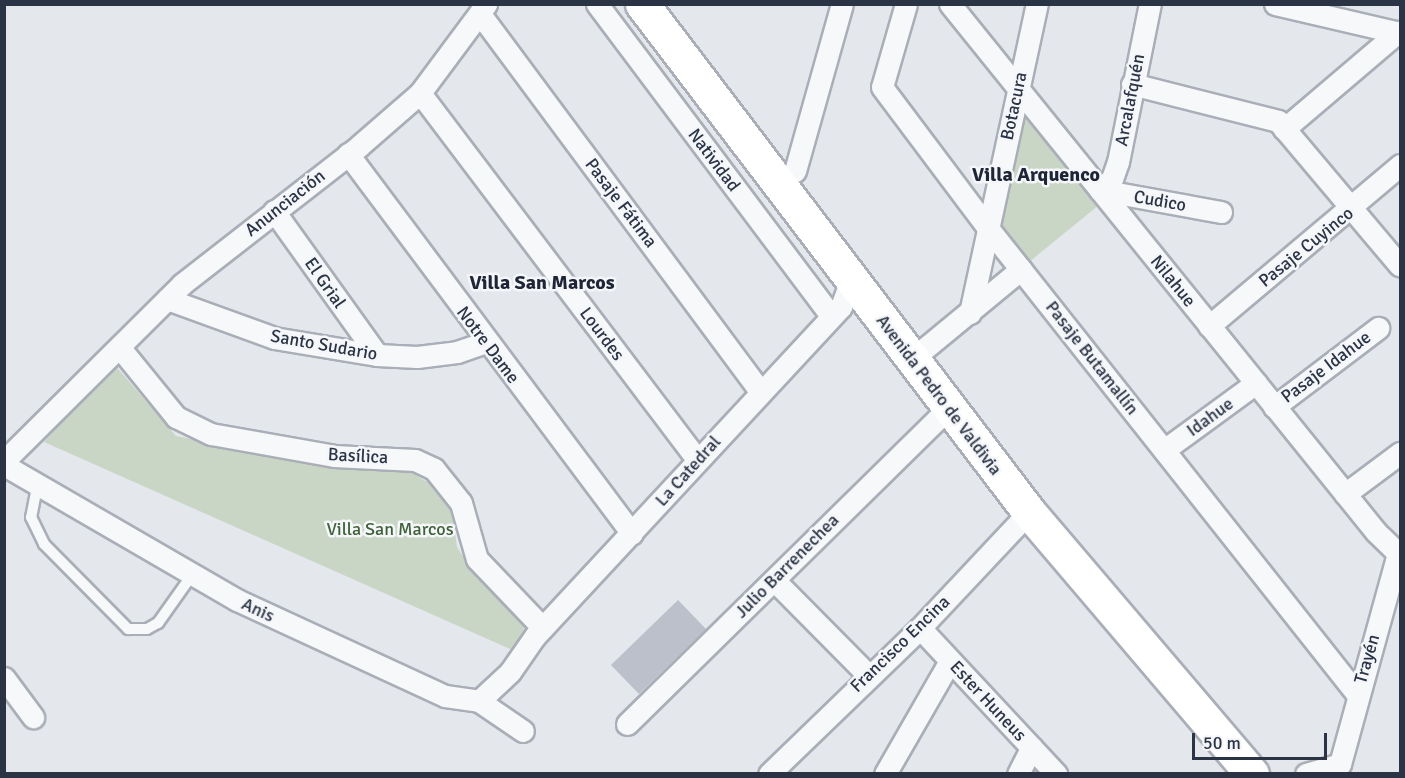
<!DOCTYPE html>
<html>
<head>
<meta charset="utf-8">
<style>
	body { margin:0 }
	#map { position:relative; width:1405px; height:778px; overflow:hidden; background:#e4e7ec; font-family:Signika,sans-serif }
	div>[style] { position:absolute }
	.green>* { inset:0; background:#c9d6c5 }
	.building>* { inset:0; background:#bbc0ca }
	.roads { filter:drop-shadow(2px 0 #a9aeb7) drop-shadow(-2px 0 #a9aeb7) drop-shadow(0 2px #a9aeb7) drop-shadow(0 -2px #a9aeb7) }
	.service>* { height:10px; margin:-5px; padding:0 5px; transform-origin:5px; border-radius:5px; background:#f7f8fa }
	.minor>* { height:21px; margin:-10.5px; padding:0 10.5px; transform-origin:10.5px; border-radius:10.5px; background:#f7f8fa }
	.primary>* { height:33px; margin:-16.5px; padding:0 16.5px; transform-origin:16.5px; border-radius:16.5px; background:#fff }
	span { translate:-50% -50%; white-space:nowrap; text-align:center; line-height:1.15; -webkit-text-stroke:5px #f4f6f9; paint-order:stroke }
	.street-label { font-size:18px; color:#2b3445 }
	.park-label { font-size:18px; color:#3f6138 }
	.neighbourhood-label { font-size:20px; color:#1d2536; font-weight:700 }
	.frame { position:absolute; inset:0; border:6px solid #2b3445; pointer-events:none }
	.scale { position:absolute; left:1192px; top:733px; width:135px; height:27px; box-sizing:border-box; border:3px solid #2b3445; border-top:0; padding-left:8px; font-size:18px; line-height:21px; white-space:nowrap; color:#2b3445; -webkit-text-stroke:4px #f4f6f9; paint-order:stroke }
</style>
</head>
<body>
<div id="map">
	<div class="green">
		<div style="clip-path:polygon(1021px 107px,1099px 205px,1029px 262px,998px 223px)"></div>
		<div style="clip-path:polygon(113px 363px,176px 436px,327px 466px,407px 470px,436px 487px,451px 507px,457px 547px,468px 564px,524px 627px,519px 653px,44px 442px)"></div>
	</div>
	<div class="building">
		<div style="clip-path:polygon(678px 600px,706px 629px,639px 694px,611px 665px)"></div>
	</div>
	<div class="roads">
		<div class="service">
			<div style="left:37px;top:487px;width:31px;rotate:101deg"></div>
			<div style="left:31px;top:517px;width:30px;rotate:64deg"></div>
			<div style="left:44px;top:544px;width:120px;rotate:45.3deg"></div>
			<div style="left:128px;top:629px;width:19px"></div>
			<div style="left:147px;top:629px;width:13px;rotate:-29deg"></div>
			<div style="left:158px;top:623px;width:59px;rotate:-54.7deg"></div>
		</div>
		<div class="minor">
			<div style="left:597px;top:4px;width:390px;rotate:53.1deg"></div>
			<div style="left:906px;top:4px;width:86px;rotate:106.1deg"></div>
			<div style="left:882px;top:87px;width:176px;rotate:53.1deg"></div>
			<div style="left:988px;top:228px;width:594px;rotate:51.63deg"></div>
			<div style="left:950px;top:4px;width:678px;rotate:51.1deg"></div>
			<div style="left:1376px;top:532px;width:33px;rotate:44deg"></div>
			<div style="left:1275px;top:4px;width:128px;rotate:13.1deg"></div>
			<div style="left:480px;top:14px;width:471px;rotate:53.4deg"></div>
			<div style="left:1132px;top:84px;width:151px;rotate:14.2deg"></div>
			<div style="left:1278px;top:121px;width:189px;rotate:49.9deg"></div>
			<div style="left:420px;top:93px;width:460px;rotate:52.9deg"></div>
			<div style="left:1284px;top:129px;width:150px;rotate:-40.4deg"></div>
			<div style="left:348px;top:154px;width:474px;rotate:53.2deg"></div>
			<div style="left:795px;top:171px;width:173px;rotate:-74.3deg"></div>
			<div style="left:1100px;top:190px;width:16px;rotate:-43deg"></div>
			<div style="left:1112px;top:179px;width:18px;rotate:-71deg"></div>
			<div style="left:1118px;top:162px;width:161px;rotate:-78.6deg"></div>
			<div style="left:1100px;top:190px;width:123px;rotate:10.3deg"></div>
			<div style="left:274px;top:211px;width:177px;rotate:54.4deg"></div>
			<div style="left:167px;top:299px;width:114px;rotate:20deg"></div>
			<div style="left:274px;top:338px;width:104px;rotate:9.4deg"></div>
			<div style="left:377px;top:355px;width:40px;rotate:2.9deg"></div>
			<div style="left:417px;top:357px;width:40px;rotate:-7.1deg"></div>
			<div style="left:457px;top:352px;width:31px;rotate:-19deg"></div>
			<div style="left:970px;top:313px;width:316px;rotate:-77.8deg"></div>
			<div style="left:1209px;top:326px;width:250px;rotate:-40.1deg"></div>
			<div style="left:120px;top:348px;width:89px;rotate:50.9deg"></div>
			<div style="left:176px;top:417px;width:39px;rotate:26deg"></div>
			<div style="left:211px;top:434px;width:125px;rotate:10.1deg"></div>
			<div style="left:334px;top:456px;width:81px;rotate:2.8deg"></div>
			<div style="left:415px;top:460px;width:21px;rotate:25deg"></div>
			<div style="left:434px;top:469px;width:43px;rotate:51.5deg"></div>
			<div style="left:461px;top:503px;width:58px;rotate:74.1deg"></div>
			<div style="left:477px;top:559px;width:95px;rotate:46.3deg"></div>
			<div style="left:912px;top:359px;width:141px;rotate:-39.5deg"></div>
			<div style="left:1274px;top:407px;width:131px;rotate:-37.2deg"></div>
			<div style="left:1164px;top:450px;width:114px;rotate:-36.1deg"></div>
			<div style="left:4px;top:461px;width:251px;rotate:-44.8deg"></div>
			<div style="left:182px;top:284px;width:224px;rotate:-37.9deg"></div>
			<div style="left:359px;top:146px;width:81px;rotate:-41deg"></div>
			<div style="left:420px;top:93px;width:111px;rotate:-53.4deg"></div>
			<div style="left:4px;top:465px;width:269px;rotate:30.1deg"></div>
			<div style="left:237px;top:600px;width:229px;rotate:24.8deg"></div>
			<div style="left:445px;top:696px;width:34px;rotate:8deg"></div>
			<div style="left:479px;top:701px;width:53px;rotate:34.3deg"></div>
			<div style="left:1345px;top:494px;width:69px;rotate:-36.7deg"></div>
			<div style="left:774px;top:580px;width:134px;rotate:45.3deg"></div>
			<div style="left:920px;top:628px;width:200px;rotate:47deg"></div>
			<div style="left:4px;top:678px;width:49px;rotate:53.4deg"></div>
			<div style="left:479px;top:701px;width:42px;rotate:-43.1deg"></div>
			<div style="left:510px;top:672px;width:44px;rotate:-55.2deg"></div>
			<div style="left:535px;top:636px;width:449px;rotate:-47.1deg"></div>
			<div style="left:841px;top:307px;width:30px;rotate:-70deg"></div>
			<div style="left:627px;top:724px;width:450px;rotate:-44.5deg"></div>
			<div style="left:1340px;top:764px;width:218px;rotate:-74.6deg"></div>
			<div style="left:769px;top:774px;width:210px;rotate:-44deg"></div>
			<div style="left:920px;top:628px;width:159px;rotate:-46.8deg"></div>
			<div style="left:885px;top:774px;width:130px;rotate:-60.1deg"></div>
			<div style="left:1018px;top:774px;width:30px;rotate:-63deg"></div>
			<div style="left:1306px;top:774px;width:35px;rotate:-16deg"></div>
		</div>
		<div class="primary">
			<div style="left:642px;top:4px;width:639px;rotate:52.7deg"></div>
			<div style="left:1029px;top:512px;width:344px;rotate:49.6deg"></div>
		</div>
	</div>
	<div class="street-label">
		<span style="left:1130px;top:100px;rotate:-79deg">Arcalafquén</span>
		<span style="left:1014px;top:106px;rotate:-78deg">Botacura</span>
		<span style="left:714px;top:160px;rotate:53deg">Natividad</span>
		<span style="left:1160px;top:201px;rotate:10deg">Cudico</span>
		<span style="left:285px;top:203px;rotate:-38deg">Anunciación</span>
		<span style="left:621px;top:203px;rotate:53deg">Pasaje Fátima</span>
		<span style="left:1306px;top:247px;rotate:-39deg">Pasaje Cuyinco</span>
		<span style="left:1173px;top:281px;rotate:51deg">Nilahue</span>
		<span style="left:325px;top:283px;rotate:55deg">El Grial</span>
		<span style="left:602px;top:334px;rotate:53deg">Lourdes</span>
		<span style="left:324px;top:345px;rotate:10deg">Santo Sudario</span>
		<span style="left:488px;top:345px;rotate:53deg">Notre Dame</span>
		<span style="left:1092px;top:358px;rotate:52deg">Pasaje Butamallín</span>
		<span style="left:1326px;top:367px;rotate:-37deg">Pasaje Idahue</span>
		<span style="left:939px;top:395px;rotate:53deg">Avenida Pedro de Valdivia</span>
		<span style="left:1210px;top:417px;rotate:-36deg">Idahue</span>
		<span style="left:358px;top:456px;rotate:3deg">Basílica</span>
		<span style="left:688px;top:471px;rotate:-48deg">La Catedral</span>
		<span style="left:787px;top:566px;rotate:-45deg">Julio Barrenechea</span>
		<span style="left:258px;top:610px;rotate:25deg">Anis</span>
		<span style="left:900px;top:644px;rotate:-44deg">Francisco Encina</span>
		<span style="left:1367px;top:659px;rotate:-74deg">Trayén</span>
		<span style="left:988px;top:701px;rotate:47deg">Ester Huneus</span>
	</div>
	<div class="park-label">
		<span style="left:390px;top:529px">Villa San Marcos</span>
	</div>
	<div class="neighbourhood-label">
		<span style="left:1036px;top:174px">Villa Arquenco</span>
		<span style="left:542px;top:282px">Villa San Marcos</span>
	</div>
	<div class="frame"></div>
	<div class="scale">50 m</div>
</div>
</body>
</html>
